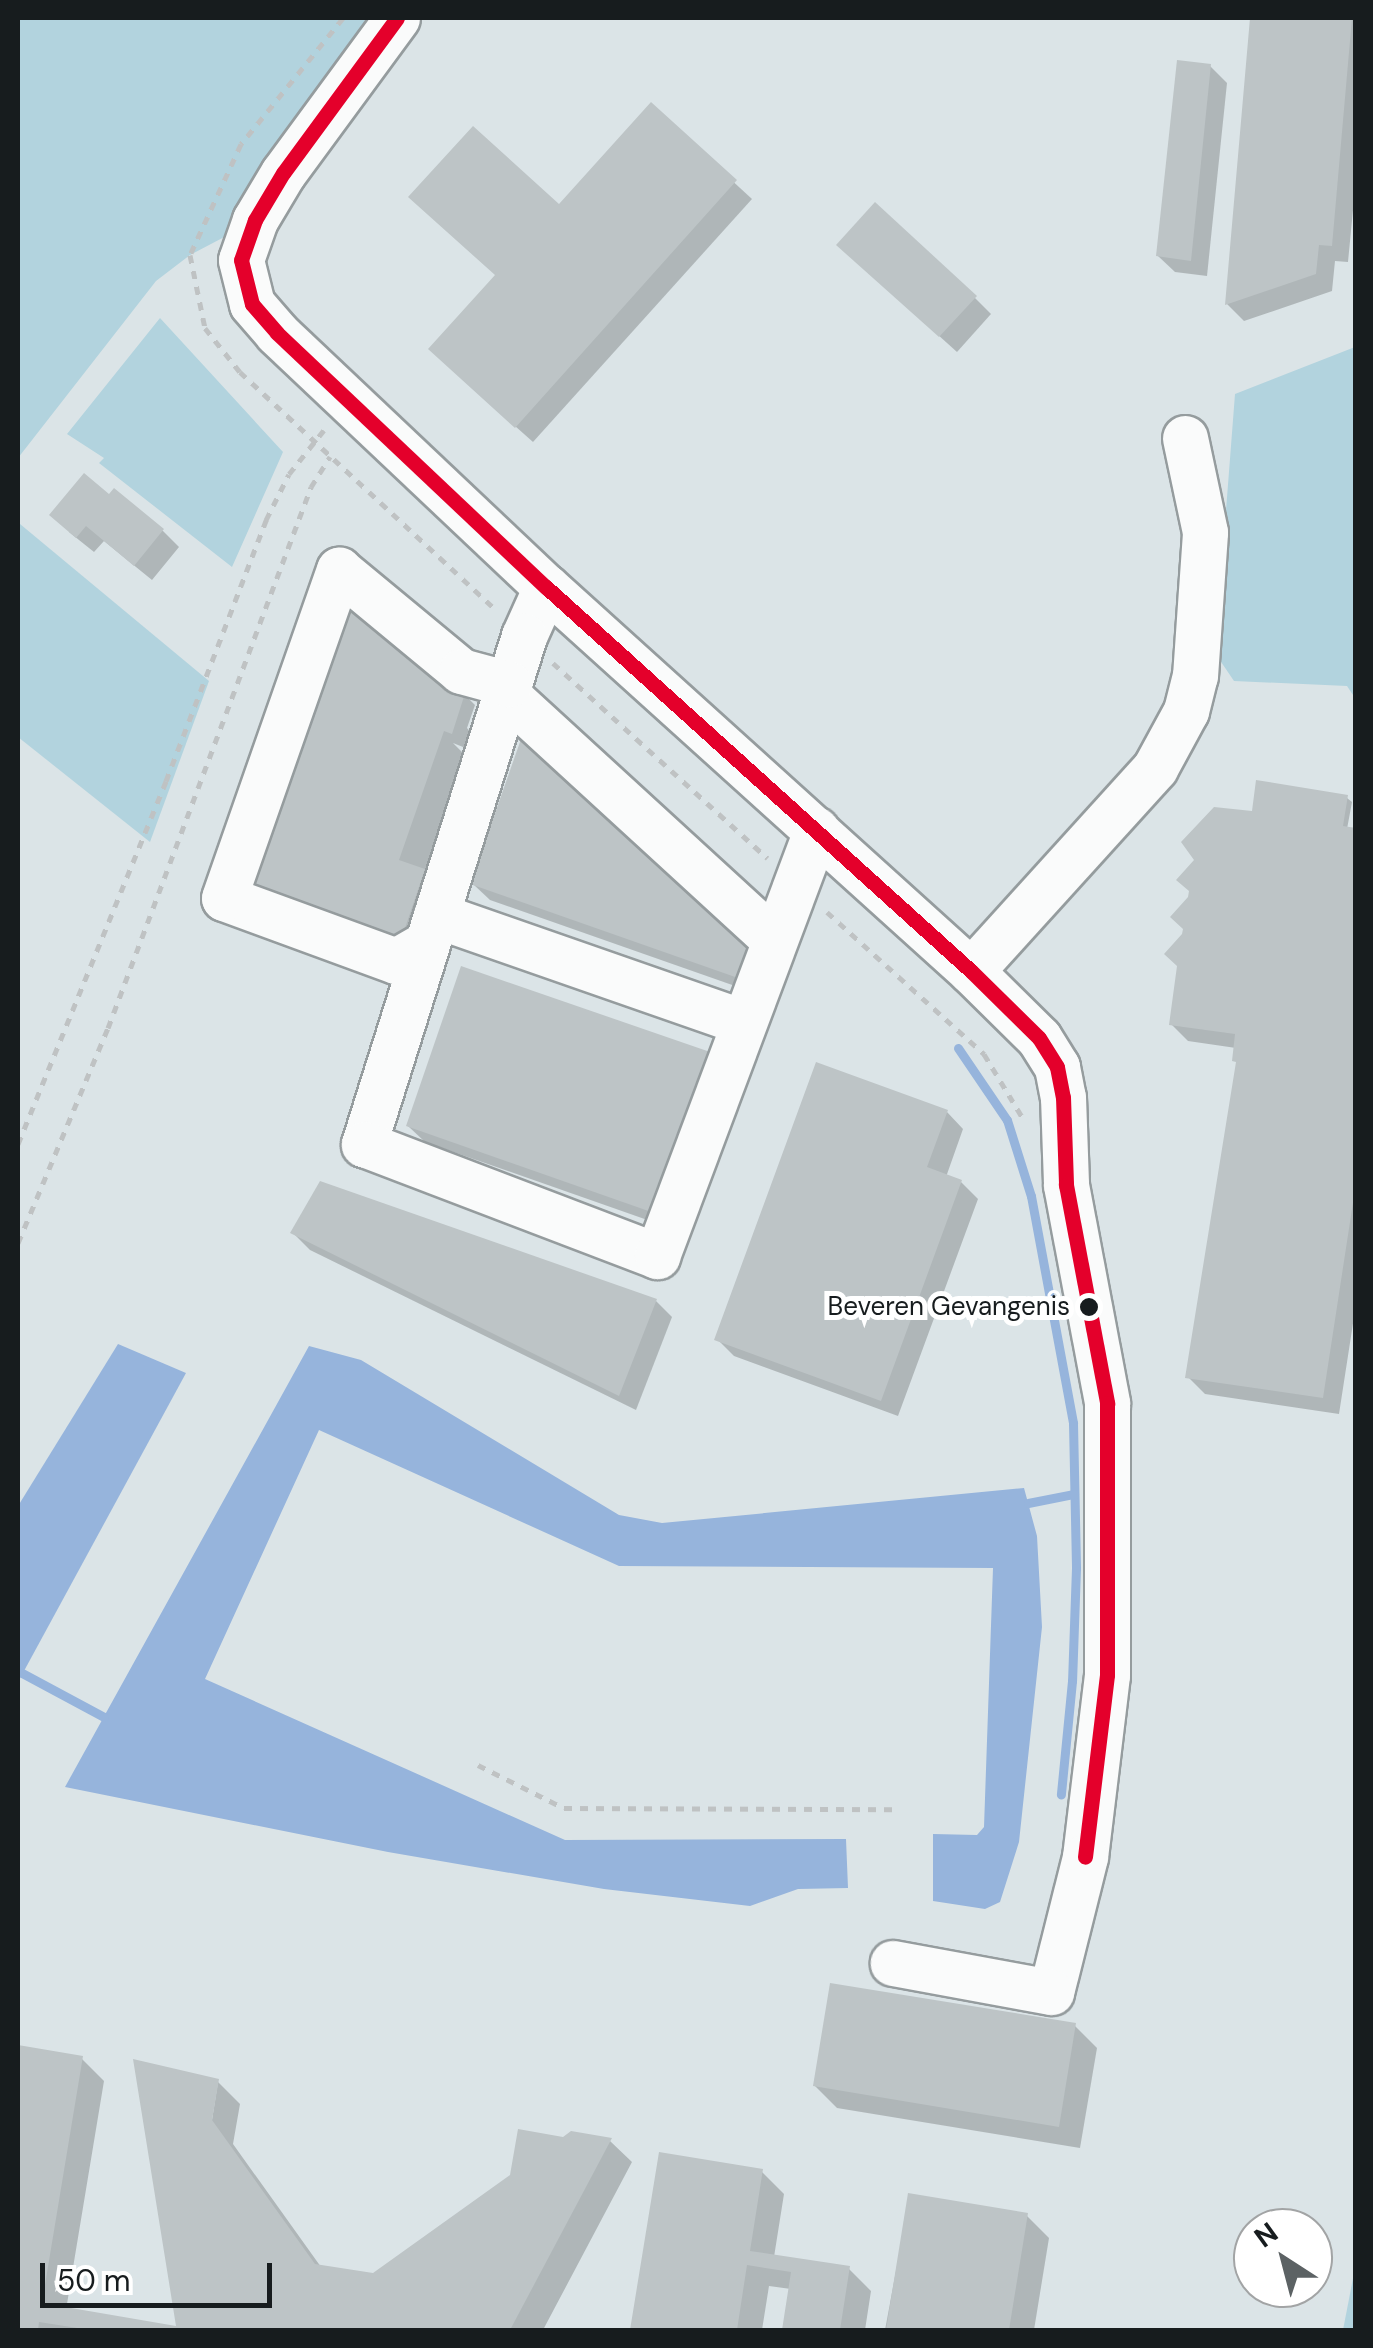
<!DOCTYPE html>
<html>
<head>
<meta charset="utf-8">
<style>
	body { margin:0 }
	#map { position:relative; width:1373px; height:2348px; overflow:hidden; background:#dbe4e7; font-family:"DM Sans",sans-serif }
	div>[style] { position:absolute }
	.green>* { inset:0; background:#b2d3de }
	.water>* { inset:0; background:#96b4dc }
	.shadow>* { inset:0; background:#0003 }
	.stream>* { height:9px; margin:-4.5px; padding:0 4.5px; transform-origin:4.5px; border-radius:4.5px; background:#96b4dc }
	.building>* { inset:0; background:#bdc4c6 }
	.path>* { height:5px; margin-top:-2.5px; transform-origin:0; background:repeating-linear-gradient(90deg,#bfc2c3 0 8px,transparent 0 16px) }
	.roads { filter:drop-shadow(2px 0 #959c9e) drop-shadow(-2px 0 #959c9e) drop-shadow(0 2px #959c9e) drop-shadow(0 -2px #959c9e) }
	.minor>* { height:45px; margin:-22.5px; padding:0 22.5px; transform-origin:22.5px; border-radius:22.5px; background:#fafbfb }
	.bus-1>* { height:15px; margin:-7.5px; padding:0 7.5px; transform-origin:7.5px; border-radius:7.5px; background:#e4002b }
	.dots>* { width:28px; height:28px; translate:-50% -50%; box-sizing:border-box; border:5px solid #fff; border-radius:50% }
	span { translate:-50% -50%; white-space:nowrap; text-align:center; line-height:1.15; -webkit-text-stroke:10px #fff; paint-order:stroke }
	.bus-label { font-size:26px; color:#171c1e }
	.right { translate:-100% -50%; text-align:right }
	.frame { position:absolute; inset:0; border:20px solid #171c1e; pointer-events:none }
	.north { position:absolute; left:1233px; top:2208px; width:100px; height:100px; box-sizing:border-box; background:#fff; border:2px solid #a2a4a5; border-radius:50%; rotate:324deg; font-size:28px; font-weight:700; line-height:40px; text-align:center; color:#171c1e }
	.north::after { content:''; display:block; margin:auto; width:35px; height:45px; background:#5c6264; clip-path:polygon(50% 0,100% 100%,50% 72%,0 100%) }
	.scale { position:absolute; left:40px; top:2263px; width:232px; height:45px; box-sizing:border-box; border:5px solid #171c1e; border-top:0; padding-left:12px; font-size:30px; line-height:35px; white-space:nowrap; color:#171c1e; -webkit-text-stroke:8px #fff; paint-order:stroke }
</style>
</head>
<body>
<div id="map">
	<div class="green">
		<div style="clip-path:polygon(18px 18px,378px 18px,230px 234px,190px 255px,156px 281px,18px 458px)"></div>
		<div style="clip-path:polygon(160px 318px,283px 452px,232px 567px,99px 463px,104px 458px,67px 434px)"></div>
		<div style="clip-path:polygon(1355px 347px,1355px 698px,1347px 686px,1234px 681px,1215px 653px,1235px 394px)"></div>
		<div style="clip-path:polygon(20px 524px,209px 681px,150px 842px,18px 737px)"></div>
		<div style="clip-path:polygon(1355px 2268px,1355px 2330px,1343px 2330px)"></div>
	</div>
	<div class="water">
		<div style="clip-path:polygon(118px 1344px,186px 1373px,18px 1682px,18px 1506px)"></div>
		<div style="clip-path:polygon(309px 1346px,361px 1360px,619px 1515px,662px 1523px,1024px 1488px,1037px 1536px,1042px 1627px,1019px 1842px,1000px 1902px,985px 1909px,933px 1901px,933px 1834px,977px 1835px,984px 1827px,993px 1568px,619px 1566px,319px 1430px,205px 1679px,565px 1840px,846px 1839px,848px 1888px,798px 1889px,750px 1906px,604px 1889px,388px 1852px,65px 1787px)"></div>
	</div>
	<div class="shadow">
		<div style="clip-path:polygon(1252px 18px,1356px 18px,1356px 179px,1348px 262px,1335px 261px,1332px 291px,1244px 321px,1227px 304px)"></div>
		<div style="clip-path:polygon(1210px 66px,1227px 83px,1207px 276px,1175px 272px,1158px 256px)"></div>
		<div style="clip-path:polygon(651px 106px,752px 199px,533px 442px,448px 366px,497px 276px)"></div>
		<div style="clip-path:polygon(856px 261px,975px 298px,991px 314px,957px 352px)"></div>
		<div style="clip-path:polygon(110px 497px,163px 531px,179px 547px,152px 580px,104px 541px,94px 552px,69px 532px)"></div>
		<div style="clip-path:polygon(321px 690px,472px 691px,469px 699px,475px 705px,467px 728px,473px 735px,468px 749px,453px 743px,465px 755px,425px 872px,446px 894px,421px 966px,273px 916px)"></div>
		<div style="clip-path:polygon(527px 729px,755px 993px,490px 900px,473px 884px)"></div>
		<div style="clip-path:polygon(1347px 798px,1352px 802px,1347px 829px,1356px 831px,1356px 1304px,1339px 1414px,1205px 1394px,1188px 1377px,1238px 1064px,1236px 1048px,1188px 1041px,1171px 1024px,1186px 929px,1260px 816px)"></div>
		<div style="clip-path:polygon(463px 969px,673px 1229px,425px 1142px,408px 1126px)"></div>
		<div style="clip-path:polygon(947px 1112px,963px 1129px,946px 1177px,961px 1182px,978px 1199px,898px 1416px,734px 1356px,717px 1339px)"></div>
		<div style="clip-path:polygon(293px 1233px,656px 1301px,672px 1317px,636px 1410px,310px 1250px)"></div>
		<div style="clip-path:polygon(1075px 2026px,1097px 2048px,1080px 2148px,837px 2108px,815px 2086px)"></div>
		<div style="clip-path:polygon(18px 2048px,82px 2059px,104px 2081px,66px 2310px,179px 2329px,218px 2082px,240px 2104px,233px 2144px,321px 2267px,374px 2276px,564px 2140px,610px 2141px,632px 2162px,543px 2330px,18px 2330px)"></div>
		<div style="clip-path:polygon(661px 2155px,762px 2172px,784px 2194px,774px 2257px,849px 2269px,871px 2291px,865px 2330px,784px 2330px,791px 2289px,769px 2286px,762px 2330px,633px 2330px)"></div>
		<div style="clip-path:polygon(910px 2196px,1026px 2215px,1049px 2238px,1034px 2330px,885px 2330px)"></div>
	</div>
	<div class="stream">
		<div style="left:958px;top:1048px;width:87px;rotate:55.8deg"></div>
		<div style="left:1007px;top:1120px;width:80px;rotate:72.5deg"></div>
		<div style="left:1031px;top:1196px;width:231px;rotate:79.5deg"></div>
		<div style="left:1073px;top:1423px;width:145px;rotate:88.8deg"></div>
		<div style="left:1076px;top:1568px;width:113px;rotate:92deg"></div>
		<div style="left:1072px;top:1681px;width:114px;rotate:95.6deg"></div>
		<div style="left:1028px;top:1503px;width:47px;rotate:-11.1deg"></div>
		<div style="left:22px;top:1673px;width:93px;rotate:28.2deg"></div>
	</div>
	<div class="building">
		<div style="clip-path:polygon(1250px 18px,1352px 18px,1332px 246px,1319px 245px,1316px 274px,1225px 305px)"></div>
		<div style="clip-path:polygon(1177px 60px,1211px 64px,1191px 261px,1156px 256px)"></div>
		<div style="clip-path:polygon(651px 102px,737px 180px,515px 428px,428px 349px,495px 275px,408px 197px,473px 126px,559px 204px)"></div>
		<div style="clip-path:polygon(875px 202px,977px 296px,939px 337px,836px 245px)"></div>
		<div style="clip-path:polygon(84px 473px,109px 494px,114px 488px,164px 529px,134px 566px,86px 526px,76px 538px,49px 515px)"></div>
		<div style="clip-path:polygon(349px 582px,468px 684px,452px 734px,444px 731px,399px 860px,425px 869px,399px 946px,248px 894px)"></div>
		<div style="clip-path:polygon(526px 725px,754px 936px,738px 978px,470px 884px)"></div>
		<div style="clip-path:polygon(1256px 780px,1348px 795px,1343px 826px,1356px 828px,1356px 1183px,1323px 1398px,1185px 1378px,1236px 1062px,1232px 1061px,1235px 1034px,1169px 1025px,1177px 966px,1164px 954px,1182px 934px,1183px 929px,1170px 917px,1188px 897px,1189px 891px,1176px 880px,1194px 860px,1181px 842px,1214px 807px,1252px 811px)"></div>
		<div style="clip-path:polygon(461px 966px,713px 1053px,657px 1214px,406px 1126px)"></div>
		<div style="clip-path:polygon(816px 1062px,948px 1110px,927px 1167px,962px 1180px,881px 1401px,714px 1340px)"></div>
		<div style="clip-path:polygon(320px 1181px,657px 1299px,619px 1396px,290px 1233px)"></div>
		<div style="clip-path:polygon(830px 1983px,1076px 2023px,1059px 2127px,813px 2086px)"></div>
		<div style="clip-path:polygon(18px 2045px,83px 2056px,42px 2303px,176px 2326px,133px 2059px,219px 2079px,212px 2120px,315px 2264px,373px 2273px,510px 2175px,518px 2129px,563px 2137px,571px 2131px,612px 2138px,510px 2330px,90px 2330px,39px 2322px,38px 2330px,18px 2330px)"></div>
		<div style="clip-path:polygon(659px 2152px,763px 2169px,750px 2251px,850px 2266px,840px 2330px,782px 2330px,791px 2272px,747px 2265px,737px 2330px,630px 2330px)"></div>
		<div style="clip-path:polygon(908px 2193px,1028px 2213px,1009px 2330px,886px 2330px)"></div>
	</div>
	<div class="path">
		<div style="left:343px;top:18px;width:162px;rotate:129deg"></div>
		<div style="left:241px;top:144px;width:122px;rotate:114.7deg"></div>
		<div style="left:190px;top:255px;width:75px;rotate:78.4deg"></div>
		<div style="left:205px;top:328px;width:56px;rotate:51.5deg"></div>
		<div style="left:240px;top:372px;width:347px;rotate:42.9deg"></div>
		<div style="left:553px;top:663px;width:290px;rotate:42.3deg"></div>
		<div style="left:827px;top:912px;width:212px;rotate:42.1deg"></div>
		<div style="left:984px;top:1054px;width:77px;rotate:58.8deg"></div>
		<div style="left:18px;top:1144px;width:392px;rotate:-67.8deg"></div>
		<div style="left:166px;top:781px;width:280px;rotate:-69deg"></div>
		<div style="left:266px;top:520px;width:51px;rotate:-63.4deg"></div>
		<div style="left:289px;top:474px;width:56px;rotate:-51.5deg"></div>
		<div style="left:18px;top:1243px;width:233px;rotate:-67.3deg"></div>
		<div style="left:108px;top:1028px;width:578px;rotate:-69.43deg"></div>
		<div style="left:311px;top:487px;width:36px;rotate:-58deg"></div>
		<div style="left:478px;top:1765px;width:96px;rotate:26.6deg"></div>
		<div style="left:564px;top:1808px;width:330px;rotate:0.2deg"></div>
	</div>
	<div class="roads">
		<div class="minor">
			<div style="left:397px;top:18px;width:192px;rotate:126.3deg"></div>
			<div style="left:283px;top:173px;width:55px;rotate:120.8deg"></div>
			<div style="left:255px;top:220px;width:42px;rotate:109.3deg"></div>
			<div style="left:241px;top:260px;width:45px;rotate:76deg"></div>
			<div style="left:252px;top:304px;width:38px;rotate:49deg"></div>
			<div style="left:277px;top:333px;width:370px;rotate:43.4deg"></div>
			<div style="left:546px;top:587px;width:573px;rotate:42.1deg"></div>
			<div style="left:971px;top:971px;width:95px;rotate:44.6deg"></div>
			<div style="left:1039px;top:1038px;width:34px;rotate:58deg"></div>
			<div style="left:1057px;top:1067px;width:31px;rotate:79deg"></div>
			<div style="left:1063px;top:1097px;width:88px;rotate:88deg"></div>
			<div style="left:1066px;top:1185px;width:222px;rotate:79.3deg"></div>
			<div style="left:1107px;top:1403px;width:272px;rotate:90deg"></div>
			<div style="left:1107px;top:1675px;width:183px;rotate:96.9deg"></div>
			<div style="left:1085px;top:1857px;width:139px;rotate:104.1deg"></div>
			<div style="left:1051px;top:1992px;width:161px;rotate:-169.6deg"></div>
			<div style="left:546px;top:587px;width:54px;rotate:114.2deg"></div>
			<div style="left:524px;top:636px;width:533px;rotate:107.48deg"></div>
			<div style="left:364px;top:1144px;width:314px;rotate:20.9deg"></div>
			<div style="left:657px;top:1256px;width:455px;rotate:-69.5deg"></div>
			<div style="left:506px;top:694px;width:362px;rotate:42.5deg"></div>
			<div style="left:436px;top:915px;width:325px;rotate:19.2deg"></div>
			<div style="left:427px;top:943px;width:36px;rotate:150deg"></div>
			<div style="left:396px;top:961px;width:183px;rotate:-159.9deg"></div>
			<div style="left:224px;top:898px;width:348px;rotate:-70.7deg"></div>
			<div style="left:339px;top:570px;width:158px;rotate:39.6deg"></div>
			<div style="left:461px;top:671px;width:50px;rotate:15.2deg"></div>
			<div style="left:971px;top:971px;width:274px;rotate:-47.8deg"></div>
			<div style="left:1155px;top:768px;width:65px;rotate:-61.5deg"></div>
			<div style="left:1186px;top:711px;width:36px;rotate:-76deg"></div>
			<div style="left:1195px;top:676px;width:144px;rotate:-86deg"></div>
			<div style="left:1205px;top:532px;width:96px;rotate:-102deg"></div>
		</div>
	</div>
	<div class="bus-1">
		<div style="left:397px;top:18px;width:192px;rotate:126.3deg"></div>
		<div style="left:283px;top:173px;width:55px;rotate:120.8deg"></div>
		<div style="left:255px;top:220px;width:42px;rotate:109.3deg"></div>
		<div style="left:241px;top:260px;width:45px;rotate:76deg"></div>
		<div style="left:252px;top:304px;width:38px;rotate:49deg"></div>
		<div style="left:277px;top:333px;width:370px;rotate:43.4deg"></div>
		<div style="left:546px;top:587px;width:573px;rotate:42.1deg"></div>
		<div style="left:971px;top:971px;width:95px;rotate:44.6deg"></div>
		<div style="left:1039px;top:1038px;width:34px;rotate:58deg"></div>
		<div style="left:1057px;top:1067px;width:31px;rotate:79deg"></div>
		<div style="left:1063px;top:1097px;width:88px;rotate:88deg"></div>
		<div style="left:1066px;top:1185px;width:222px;rotate:79.3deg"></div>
		<div style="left:1107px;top:1403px;width:272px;rotate:90deg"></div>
		<div style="left:1107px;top:1675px;width:183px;rotate:96.9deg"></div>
	</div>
	<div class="dots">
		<div style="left:1089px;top:1307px;background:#171c1e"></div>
	</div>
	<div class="bus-label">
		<span class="right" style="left:1070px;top:1307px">Beveren Gevangenis</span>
	</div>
	<div class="frame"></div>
	<div class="north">N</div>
	<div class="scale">50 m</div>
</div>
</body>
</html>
